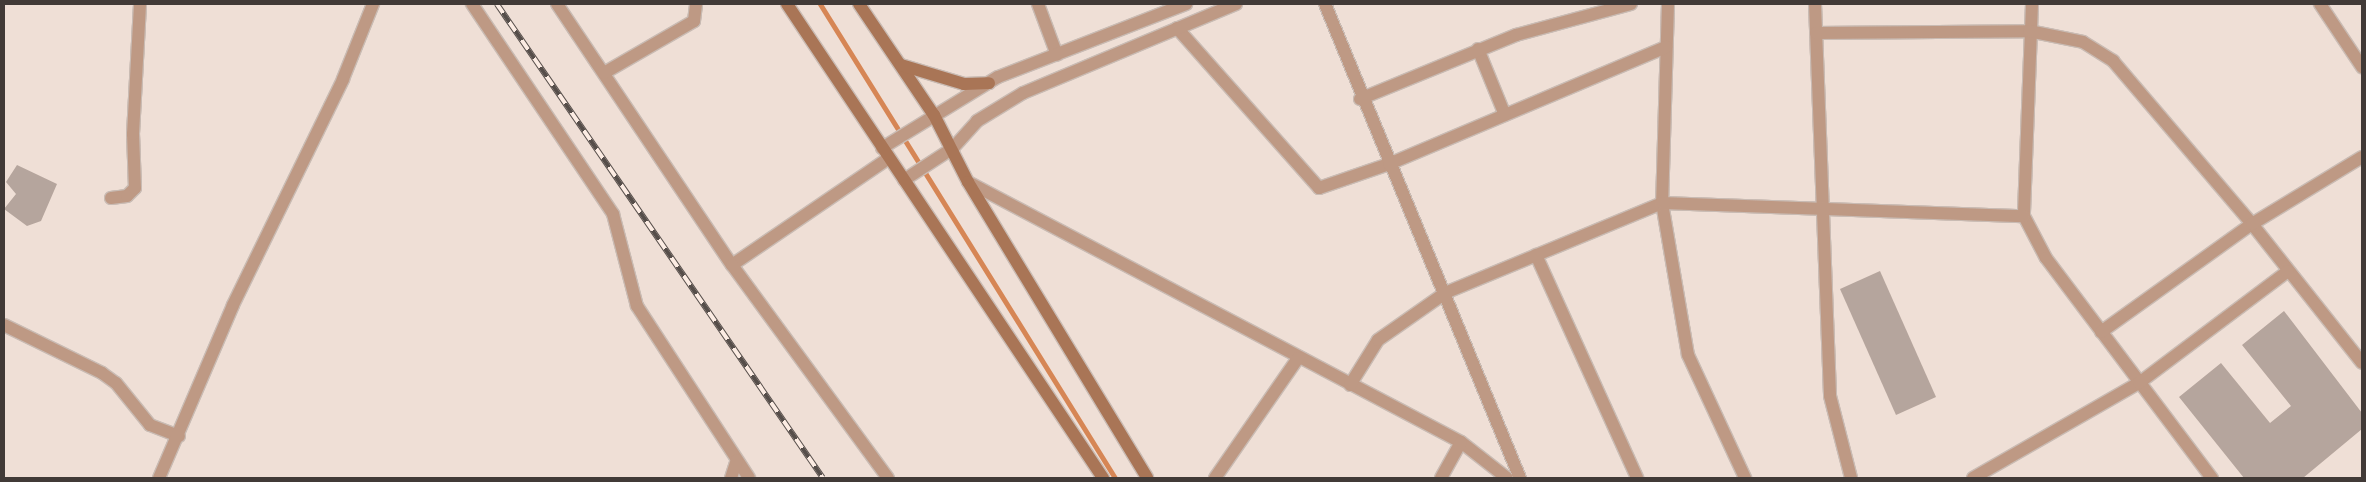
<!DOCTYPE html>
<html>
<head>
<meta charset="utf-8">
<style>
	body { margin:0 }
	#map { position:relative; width:2366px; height:482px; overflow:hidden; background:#efdfd6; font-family:"Fira Sans Condensed",sans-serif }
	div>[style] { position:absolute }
	.stream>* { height:5px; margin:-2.5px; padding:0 2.5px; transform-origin:2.5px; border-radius:2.5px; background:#d68655 }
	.building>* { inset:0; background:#b5a59d }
	.roads { filter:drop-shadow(1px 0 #c9bbb3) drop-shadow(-1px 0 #c9bbb3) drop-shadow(0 1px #c9bbb3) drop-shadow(0 -1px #c9bbb3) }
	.minor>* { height:12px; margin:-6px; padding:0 6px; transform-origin:6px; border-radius:6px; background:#be9984 }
	.tertiary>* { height:12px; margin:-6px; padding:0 6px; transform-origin:6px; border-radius:6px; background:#be9984 }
	.secondary>* { height:12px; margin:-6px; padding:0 6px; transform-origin:6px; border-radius:6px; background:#a97556 }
	.rail>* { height:5.5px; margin-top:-2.75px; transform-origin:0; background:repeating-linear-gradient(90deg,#fcece3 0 11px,#564e4a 0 22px); box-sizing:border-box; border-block:1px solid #564e4a }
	span { translate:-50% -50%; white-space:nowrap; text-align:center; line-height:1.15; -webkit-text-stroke:5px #fcece3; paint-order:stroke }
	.frame { position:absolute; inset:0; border:5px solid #413a37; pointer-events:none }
</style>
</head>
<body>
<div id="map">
	<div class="stream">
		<div style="left:820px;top:4px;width:558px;rotate:58.1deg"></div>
	</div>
	<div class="building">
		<div style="clip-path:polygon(17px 165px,57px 184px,41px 221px,27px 226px,4px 209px,16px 194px,6px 182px)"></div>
		<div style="clip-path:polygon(1880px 271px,1936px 397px,1896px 415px,1840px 289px)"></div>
		<div style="clip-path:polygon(2284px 311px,2362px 413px,2362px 429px,2303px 478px,2244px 478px,2179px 397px,2221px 363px,2270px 423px,2291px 406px,2242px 345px)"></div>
	</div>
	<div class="roads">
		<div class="minor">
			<div style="left:472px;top:4px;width:253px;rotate:56.1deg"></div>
			<div style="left:613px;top:214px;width:95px;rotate:75.4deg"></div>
			<div style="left:637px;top:306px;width:205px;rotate:56.9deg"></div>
			<div style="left:557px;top:4px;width:314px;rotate:56.2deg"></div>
			<div style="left:732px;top:265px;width:190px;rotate:-34.3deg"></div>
			<div style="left:1038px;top:4px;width:54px;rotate:69.6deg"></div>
			<div style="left:1668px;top:4px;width:199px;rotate:91.7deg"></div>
			<div style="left:1662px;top:203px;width:154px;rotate:80.3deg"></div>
			<div style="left:1688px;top:355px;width:136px;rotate:65.1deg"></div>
			<div style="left:1815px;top:4px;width:392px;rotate:87.8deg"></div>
			<div style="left:1830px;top:396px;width:85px;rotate:75.6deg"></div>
			<div style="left:2032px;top:4px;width:212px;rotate:92.2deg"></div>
			<div style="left:2024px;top:216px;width:47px;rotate:62.4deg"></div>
			<div style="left:2046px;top:258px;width:276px;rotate:53deg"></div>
			<div style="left:1177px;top:28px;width:214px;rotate:48.4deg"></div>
			<div style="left:1319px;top:188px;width:74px;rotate:-18.9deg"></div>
			<div style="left:1389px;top:164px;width:301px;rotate:-22.9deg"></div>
			<div style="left:1816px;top:33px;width:213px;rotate:-0.5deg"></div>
			<div style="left:2029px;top:31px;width:55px;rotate:11.5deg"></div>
			<div style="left:2083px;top:42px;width:36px;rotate:32deg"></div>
			<div style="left:2113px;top:61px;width:214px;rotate:49.5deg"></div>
			<div style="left:2252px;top:224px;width:177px;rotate:51.6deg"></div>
			<div style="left:1478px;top:49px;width:71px;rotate:67.8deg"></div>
			<div style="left:604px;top:73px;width:104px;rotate:-30deg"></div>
			<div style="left:694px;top:21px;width:17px;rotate:-83deg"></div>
			<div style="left:1360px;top:99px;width:169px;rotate:-22.3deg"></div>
			<div style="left:1516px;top:35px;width:119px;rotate:-15.1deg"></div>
			<div style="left:968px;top:182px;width:557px;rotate:27.81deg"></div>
			<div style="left:1461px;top:442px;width:58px;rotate:38deg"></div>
			<div style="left:111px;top:198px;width:16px;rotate:-7deg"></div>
			<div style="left:127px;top:196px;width:11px;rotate:-45deg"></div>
			<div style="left:135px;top:188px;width:54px;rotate:-92.1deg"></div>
			<div style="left:133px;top:134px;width:130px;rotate:-86.9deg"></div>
			<div style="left:1536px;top:255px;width:245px;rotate:65.6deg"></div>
			<div style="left:732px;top:265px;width:264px;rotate:53.8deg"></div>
			<div style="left:4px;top:325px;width:109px;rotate:26.1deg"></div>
			<div style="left:102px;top:373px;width:17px;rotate:36deg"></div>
			<div style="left:116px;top:383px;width:54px;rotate:51deg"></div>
			<div style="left:150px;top:425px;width:31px;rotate:21deg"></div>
			<div style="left:2101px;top:332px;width:186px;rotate:-35.6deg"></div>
			<div style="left:2252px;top:224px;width:129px;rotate:-31.3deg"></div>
			<div style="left:1350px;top:385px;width:53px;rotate:-58.1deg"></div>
			<div style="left:1378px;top:340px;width:82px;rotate:-35deg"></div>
			<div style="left:1445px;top:293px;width:235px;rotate:-22.5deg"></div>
			<div style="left:1662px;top:203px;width:362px;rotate:2.1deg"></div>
			<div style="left:159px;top:478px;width:188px;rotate:-66.8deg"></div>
			<div style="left:233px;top:305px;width:251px;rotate:-64deg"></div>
			<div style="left:343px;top:79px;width:81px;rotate:-68.2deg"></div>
			<div style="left:731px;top:478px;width:19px;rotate:-72deg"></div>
			<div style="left:1215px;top:478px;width:146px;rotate:-55.3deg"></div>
			<div style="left:1441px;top:478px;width:41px;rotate:-60.9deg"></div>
			<div style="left:1973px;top:478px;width:191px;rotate:-29.8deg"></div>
			<div style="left:2139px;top:383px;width:186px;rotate:-36.9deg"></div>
		</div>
		<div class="tertiary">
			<div style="left:1325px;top:4px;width:513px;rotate:67.64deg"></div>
			<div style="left:2320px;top:4px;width:76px;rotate:56.3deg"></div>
			<div style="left:882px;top:148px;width:136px;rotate:-31.5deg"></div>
			<div style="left:998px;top:77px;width:202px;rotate:-21.2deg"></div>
			<div style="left:904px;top:180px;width:59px;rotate:-33.1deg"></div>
			<div style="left:953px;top:148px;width:36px;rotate:-48deg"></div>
			<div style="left:977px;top:121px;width:54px;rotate:-31.3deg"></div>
			<div style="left:1023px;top:93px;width:231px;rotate:-22.7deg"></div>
		</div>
		<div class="secondary">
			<div style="left:787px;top:4px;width:570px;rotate:56.31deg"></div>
			<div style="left:859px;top:4px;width:134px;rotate:56deg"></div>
			<div style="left:934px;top:115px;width:75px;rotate:63.1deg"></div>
			<div style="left:968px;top:182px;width:346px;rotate:58.8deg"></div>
			<div style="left:901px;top:65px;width:66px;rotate:16.8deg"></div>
			<div style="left:964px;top:84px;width:25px;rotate:-2deg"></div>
		</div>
	</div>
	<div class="rail">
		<div style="left:497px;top:4px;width:575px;rotate:55.48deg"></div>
	</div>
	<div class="frame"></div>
</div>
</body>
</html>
